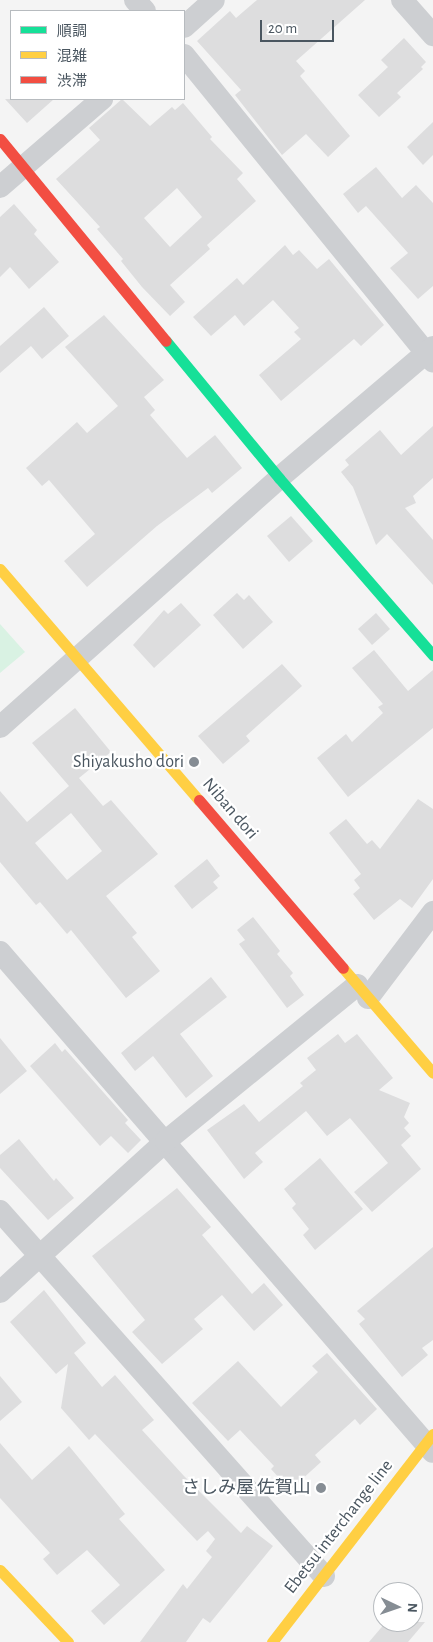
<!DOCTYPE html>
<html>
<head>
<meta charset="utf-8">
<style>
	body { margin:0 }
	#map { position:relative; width:433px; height:1642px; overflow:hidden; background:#f4f4f4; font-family:"Alegreya Sans","Noto Sans JP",sans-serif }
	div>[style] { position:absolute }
	.green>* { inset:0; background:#d9f2e3 }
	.building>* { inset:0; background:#ddddde }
	.street>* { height:22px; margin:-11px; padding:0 11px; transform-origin:11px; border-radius:11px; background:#cdcfd2 }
	.fast>* { height:11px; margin:-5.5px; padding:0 5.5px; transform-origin:5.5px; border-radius:5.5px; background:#16e098 }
	.slow>* { height:11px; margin:-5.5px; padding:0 5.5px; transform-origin:5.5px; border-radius:5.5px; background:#ffcf43 }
	.jam>* { height:11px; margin:-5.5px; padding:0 5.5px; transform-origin:5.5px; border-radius:5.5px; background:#f24e42 }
	.dots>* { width:14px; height:14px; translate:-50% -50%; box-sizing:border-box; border:2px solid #fff; border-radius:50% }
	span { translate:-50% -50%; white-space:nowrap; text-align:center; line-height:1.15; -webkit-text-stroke:4.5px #fff; paint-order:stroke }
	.poi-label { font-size:18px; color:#4a5660 }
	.right { translate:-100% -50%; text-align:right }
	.street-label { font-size:18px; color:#4a5660 }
	.legend { position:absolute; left:10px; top:10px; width:175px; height:90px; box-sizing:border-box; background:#fff; border:1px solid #b7bbbf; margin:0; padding:6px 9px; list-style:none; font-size:15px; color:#4a5660 }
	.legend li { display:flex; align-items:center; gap:10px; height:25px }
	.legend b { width:25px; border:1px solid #b7bbbf }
	.north { position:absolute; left:373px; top:1582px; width:50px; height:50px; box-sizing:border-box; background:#fff; border:1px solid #b7bbbf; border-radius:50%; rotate:93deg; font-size:14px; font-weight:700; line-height:20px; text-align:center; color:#4a5660 }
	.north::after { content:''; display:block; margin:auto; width:18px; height:22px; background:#868d94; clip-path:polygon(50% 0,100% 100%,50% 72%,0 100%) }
	.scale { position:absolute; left:260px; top:20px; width:74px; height:22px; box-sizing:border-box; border:2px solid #4a5660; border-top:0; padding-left:6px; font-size:15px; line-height:18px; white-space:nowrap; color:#4a5660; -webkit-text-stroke:4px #fff; paint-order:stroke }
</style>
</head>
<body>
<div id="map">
	<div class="green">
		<div style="clip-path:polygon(0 624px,25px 652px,0 673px)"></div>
	</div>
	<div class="building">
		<div style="clip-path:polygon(257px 0,365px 0,296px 61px,305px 71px,300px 76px,350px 136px,328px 157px,306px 134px,282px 155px,235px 95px,241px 90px,197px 41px,230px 11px,236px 18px)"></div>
		<div style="clip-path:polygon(404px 38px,426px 62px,421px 67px,423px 69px,397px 93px,401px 97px,379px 117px,358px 95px,388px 67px,381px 60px)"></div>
		<div style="clip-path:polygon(5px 99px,54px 99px,27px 123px)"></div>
		<div style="clip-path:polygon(evenodd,122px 99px,150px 126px,172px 107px,175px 110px,183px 103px,212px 137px,210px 139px,243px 173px,237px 179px,256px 201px,207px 245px,210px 249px,170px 285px,185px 302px,170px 316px,142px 287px,121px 261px,123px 259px,97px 229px,100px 227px,56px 179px,100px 140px,89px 128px,122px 99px,177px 188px,202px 217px,170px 247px,144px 218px,177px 188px)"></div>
		<div style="clip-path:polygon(433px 122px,433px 155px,423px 165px,407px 147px)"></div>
		<div style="clip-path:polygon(376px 167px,402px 198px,416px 185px,433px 203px,433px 286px,418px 299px,390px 268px,408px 253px,366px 206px,358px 213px,343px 194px)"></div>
		<div style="clip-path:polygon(14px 204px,37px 230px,34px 234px,59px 262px,29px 289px,10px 267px,0 277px,0 217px)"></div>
		<div style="clip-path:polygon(285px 245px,293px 255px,299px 250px,317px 269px,329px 259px,384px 325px,361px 346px,354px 339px,281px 401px,259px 375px,301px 339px,294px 332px,299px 328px,273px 300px,244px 326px,235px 315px,211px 336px,193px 317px,237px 278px,243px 285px)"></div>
		<div style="clip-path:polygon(44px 307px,69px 336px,42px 359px,31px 346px,0 373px,0 346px)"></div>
		<div style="clip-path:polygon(104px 315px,164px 380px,144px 397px,155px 410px,150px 415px,187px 458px,215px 435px,242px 468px,212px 493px,208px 488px,157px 526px,87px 587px,64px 561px,95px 534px,49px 480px,42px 486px,26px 468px,77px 422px,87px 433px,118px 406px,65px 347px)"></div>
		<div style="clip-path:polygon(433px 426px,433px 478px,413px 496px,416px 503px,405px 508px,433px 540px,433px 585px,387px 534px,376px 545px,353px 487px,341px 472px,349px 465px,345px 460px,380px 430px,401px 455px)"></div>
		<div style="clip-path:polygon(291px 516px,313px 541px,289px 562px,267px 536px)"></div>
		<div style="clip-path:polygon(237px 593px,244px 600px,249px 595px,273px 622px,243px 649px,213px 615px)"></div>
		<div style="clip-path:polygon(181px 603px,201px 625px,154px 668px,133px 645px,164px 610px,168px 614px)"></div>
		<div style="clip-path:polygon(376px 613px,390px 629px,372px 645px,358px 629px)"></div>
		<div style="clip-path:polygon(374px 650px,408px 691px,433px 670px,433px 728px,348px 797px,317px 758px,346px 734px,352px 742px,383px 713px,378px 707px,383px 704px,352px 668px)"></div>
		<div style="clip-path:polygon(282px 664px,302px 686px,246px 736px,250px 741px,223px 764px,198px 736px)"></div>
		<div style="clip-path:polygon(evenodd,75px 708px,111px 752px,79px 778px,103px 806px,111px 800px,158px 854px,106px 896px,137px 933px,132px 937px,160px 971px,126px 998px,71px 930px,67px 934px,40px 902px,36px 905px,0 862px,0 791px,27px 822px,69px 786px,32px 743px,75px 708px,71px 813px,102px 851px,67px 880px,35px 843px,71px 813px)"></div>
		<div style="clip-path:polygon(418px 799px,433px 809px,433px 879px,412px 908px,400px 899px,374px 920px,353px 894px,360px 888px,354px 880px,361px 874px,329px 833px,346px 819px,367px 844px,372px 840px,380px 849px)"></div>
		<div style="clip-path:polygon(207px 859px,220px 876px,213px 882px,218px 888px,192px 909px,174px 886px)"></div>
		<div style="clip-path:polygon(253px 917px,280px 951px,277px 954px,293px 973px,290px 976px,304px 995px,287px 1008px,239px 944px,245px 940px,237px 930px)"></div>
		<div style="clip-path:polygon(211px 977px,227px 997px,180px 1034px,213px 1076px,186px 1098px,153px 1056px,135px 1071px,121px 1053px)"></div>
		<div style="clip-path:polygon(338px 1034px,345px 1043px,357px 1034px,393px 1078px,379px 1090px,410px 1103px,404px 1117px,409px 1123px,404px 1128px,411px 1136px,401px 1145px,421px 1169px,372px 1212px,354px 1192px,388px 1163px,350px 1118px,327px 1136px,306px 1111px,255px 1153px,263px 1162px,244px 1179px,207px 1130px,244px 1104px,259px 1122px,303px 1086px,300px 1083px,316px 1070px,307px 1058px)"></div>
		<div style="clip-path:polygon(0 1038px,27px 1071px,0 1094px)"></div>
		<div style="clip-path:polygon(55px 1043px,62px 1052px,65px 1049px,128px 1120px,125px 1123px,141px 1140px,128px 1153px,111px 1136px,100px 1146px,30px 1066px)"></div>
		<div style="clip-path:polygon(19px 1139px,54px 1181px,56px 1178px,74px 1198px,48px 1220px,0 1168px,0 1155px)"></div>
		<div style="clip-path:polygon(320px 1158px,363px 1209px,315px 1250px,303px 1235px,309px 1229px,292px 1208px,296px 1204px,284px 1189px)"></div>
		<div style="clip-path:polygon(177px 1188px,211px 1227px,202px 1235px,252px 1294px,264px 1283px,283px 1305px,254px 1331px,222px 1295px,194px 1319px,203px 1329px,162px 1364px,132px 1332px,145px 1320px,92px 1256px)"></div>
		<div style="clip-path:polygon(433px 1247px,433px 1340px,422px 1348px,428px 1355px,402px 1377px,359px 1324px,365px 1319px,357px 1311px)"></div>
		<div style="clip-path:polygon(44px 1290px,86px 1343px,74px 1353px,102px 1387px,115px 1375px,154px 1420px,142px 1430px,184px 1476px,241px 1533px,247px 1526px,273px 1546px,210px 1623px,203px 1618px,186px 1642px,140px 1642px,183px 1584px,187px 1589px,212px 1557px,206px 1551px,215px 1539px,208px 1531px,197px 1541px,95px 1434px,89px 1440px,61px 1408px,68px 1364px,56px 1374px,10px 1322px)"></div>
		<div style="clip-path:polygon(327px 1353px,377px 1409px,360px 1425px,355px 1419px,315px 1455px,321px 1462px,290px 1490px,271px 1469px,274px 1466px,240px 1430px,228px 1441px,192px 1403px,238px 1361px,281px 1407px,318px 1372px,312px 1366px)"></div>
		<div style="clip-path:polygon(0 1376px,22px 1402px,0 1421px)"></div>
		<div style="clip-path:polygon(0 1443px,32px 1480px,69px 1446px,125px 1514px,119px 1519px,165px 1570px,104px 1625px,91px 1611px,120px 1585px,87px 1550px,57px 1575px,43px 1559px,50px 1553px,0 1498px)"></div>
		<div style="clip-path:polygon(386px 1622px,425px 1622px,408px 1642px,369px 1642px)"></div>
	</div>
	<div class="street">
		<div style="left:135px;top:0;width:15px;rotate:48deg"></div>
		<div style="left:402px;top:0;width:47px;rotate:48.5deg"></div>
		<div style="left:184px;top:27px;width:40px;rotate:-42deg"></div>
		<div style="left:184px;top:55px;width:395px;rotate:50.9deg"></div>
		<div style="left:0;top:187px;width:135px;rotate:-40.8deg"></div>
		<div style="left:0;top:727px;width:374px;rotate:-41.7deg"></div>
		<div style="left:279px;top:478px;width:202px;rotate:-40.4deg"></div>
		<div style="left:0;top:952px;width:661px;rotate:49.11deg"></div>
		<div style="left:368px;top:998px;width:108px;rotate:-52.9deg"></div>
		<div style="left:0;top:1211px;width:488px;rotate:48.4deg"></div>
		<div style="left:0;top:1292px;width:224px;rotate:-42.3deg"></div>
		<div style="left:166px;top:1141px;width:247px;rotate:-39.2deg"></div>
	</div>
	<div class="fast">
		<div style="left:166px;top:341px;width:178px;rotate:50.5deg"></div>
		<div style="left:279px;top:478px;width:235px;rotate:49deg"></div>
	</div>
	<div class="slow">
		<div style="left:0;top:569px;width:305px;rotate:49.3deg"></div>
		<div style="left:343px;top:968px;width:138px;rotate:49.4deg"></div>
		<div style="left:0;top:1570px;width:99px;rotate:46.6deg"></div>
		<div style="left:272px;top:1642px;width:263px;rotate:-52.3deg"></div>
	</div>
	<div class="jam">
		<div style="left:0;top:139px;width:261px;rotate:50.6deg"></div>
		<div style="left:199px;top:800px;width:221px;rotate:49.4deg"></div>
	</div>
	<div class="dots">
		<div style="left:194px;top:762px;background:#868d94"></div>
		<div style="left:321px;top:1488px;background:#868d94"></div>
	</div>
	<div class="poi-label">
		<span class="right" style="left:184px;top:762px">Shiyakusho dori</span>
		<span class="right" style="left:311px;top:1488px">さしみ屋 佐賀山</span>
	</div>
	<div class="street-label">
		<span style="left:230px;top:809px;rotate:49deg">Niban dori</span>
		<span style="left:339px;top:1527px;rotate:-52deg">Ebetsu interchange line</span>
	</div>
	<ul class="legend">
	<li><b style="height:6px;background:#16e098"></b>順調</li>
	<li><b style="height:6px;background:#ffcf43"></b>混雑</li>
	<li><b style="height:6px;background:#f24e42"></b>渋滞</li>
	</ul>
	<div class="north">N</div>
	<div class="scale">20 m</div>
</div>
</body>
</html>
